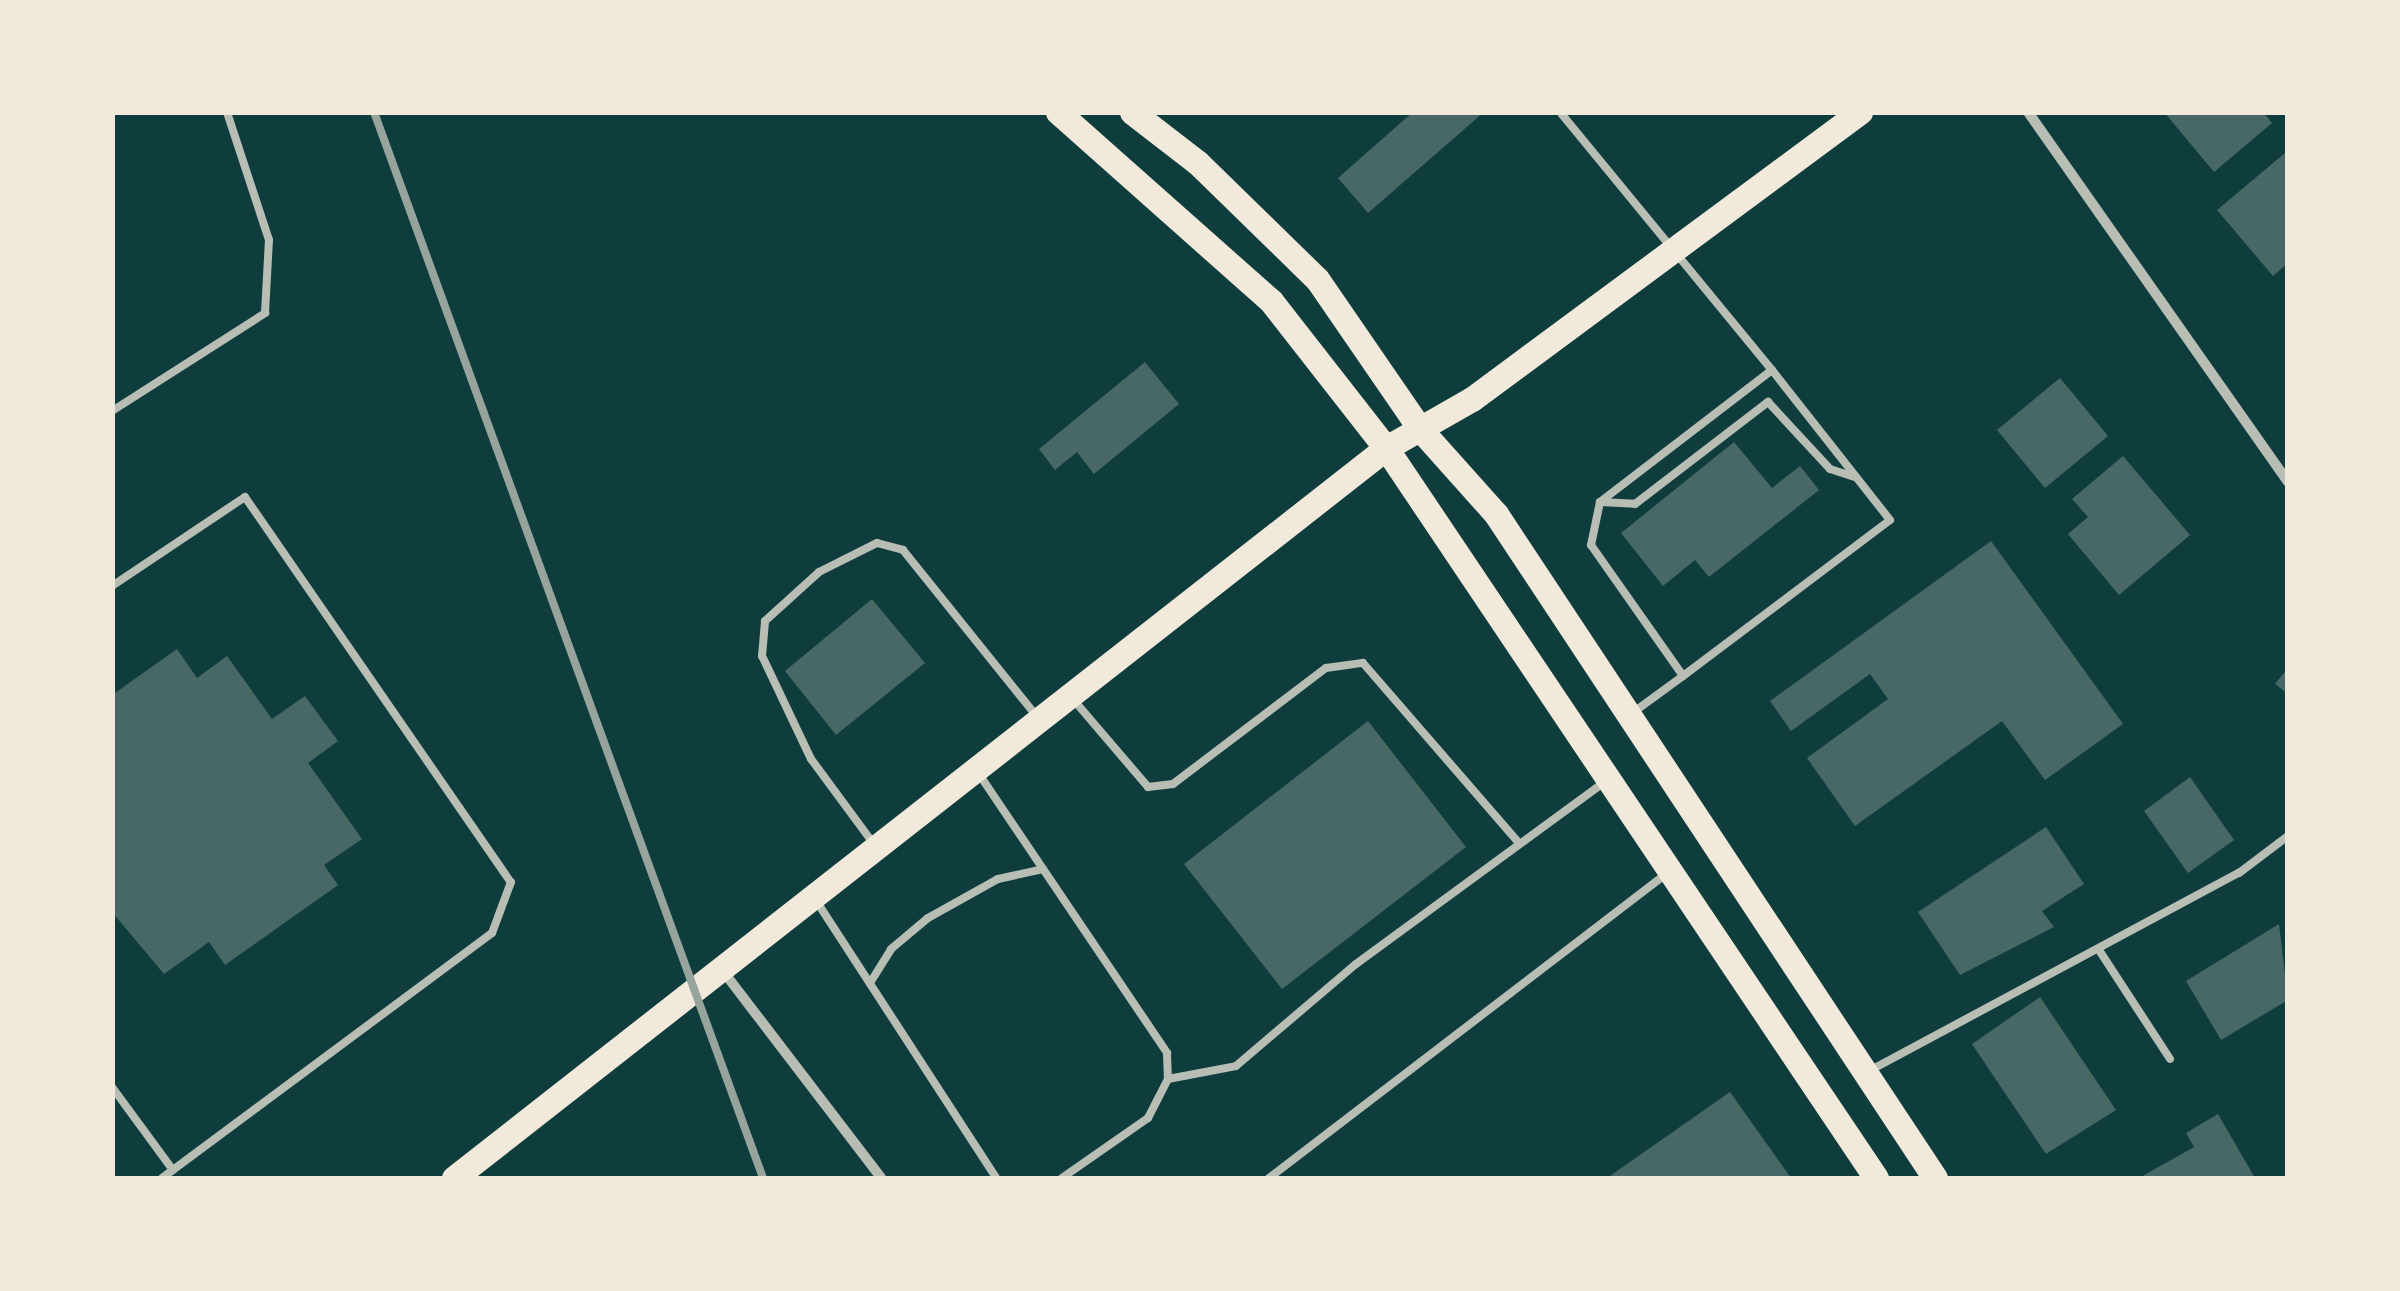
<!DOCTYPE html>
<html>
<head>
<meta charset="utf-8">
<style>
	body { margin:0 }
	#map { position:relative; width:2400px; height:1291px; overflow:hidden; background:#0f3d3e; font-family:Karla,sans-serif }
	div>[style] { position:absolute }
	.building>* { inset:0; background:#486865 }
	.service>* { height:8px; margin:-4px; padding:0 4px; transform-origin:4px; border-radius:4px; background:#b8beb3 }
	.minor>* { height:10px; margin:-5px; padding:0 5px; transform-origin:5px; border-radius:5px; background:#b8beb3 }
	.primary>* { height:25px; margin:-12.5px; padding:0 12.5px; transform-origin:12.5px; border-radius:12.5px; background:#f1e9da }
	.rail>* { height:8px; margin:-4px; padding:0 4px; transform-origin:4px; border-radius:4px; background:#97a49c }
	span { translate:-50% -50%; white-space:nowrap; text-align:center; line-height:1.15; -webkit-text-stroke:8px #f1e9da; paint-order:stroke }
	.frame { position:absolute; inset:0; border:115px solid #f1e9da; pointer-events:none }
</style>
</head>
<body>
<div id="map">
	<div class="building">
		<div style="clip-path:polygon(1413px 112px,1484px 112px,1368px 213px,1338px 178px)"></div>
		<div style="clip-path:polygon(2164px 112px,2263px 112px,2272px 123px,2214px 172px)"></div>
		<div style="clip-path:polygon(2285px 153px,2288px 263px,2273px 276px,2217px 210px)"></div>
		<div style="clip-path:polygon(1145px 362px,1179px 404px,1094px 474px,1077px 452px,1055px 470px,1039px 449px)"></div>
		<div style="clip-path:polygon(2060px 378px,2108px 436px,2045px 488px,1997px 430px)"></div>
		<div style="clip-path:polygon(1734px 442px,1772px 488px,1800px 466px,1819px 490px,1709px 577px,1695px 560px,1663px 586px,1621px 533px)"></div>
		<div style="clip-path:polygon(2123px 456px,2190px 535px,2119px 595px,2068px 534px,2088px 517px,2072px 499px)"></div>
		<div style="clip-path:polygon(1991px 541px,2123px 724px,2045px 780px,2002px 721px,1855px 826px,1807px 758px,1888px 699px,1870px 674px,1791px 731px,1770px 701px)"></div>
		<div style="clip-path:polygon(872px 599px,925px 663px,836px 735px,785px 671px)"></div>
		<div style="clip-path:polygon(177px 649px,197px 678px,227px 656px,272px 719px,305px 696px,338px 741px,308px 763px,362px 839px,324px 865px,338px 885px,225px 965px,209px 942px,164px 974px,112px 912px,112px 695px)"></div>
		<div style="clip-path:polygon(2288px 668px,2288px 694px,2275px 684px)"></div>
		<div style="clip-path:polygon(1368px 721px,1466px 847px,1282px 989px,1184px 864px)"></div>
		<div style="clip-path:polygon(2190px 777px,2234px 840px,2188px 873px,2144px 811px)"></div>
		<div style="clip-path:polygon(2046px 827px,2084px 884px,2042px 911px,2054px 927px,1960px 975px,1918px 912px)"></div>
		<div style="clip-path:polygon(2279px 924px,2288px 1000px,2221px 1040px,2186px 981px)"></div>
		<div style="clip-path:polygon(2040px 997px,2116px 1110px,2046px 1154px,1972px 1044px)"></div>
		<div style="clip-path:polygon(1730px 1092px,1791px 1178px,1607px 1178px)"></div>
		<div style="clip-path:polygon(2218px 1114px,2255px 1178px,2139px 1178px,2194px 1147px,2186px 1133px)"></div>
	</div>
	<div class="service">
		<div style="left:1560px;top:112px;width:334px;rotate:50.6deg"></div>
		<div style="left:112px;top:411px;width:182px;rotate:-32.6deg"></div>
		<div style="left:265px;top:313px;width:73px;rotate:-86.9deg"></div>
		<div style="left:269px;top:240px;width:135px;rotate:-108.2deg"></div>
		<div style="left:1600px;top:502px;width:35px;rotate:3deg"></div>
		<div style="left:1635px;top:504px;width:168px;rotate:-37.5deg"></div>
		<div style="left:1768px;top:402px;width:91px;rotate:47.2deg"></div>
		<div style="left:1830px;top:469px;width:26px;rotate:18deg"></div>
		<div style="left:112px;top:586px;width:160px;rotate:-33.8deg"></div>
		<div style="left:245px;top:497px;width:468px;rotate:55.4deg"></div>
		<div style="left:511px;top:882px;width:54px;rotate:110.4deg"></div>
		<div style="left:492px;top:933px;width:411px;rotate:143.4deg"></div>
		<div style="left:1072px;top:698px;width:117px;rotate:49.5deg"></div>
		<div style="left:1148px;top:787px;width:25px;rotate:-7deg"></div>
		<div style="left:1173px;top:784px;width:192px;rotate:-37.2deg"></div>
		<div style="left:1326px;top:668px;width:37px;rotate:-8deg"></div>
		<div style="left:1363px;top:663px;width:237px;rotate:49.1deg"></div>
		<div style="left:1631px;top:714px;width:64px;rotate:-36.2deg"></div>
		<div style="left:1683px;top:676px;width:259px;rotate:-37deg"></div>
		<div style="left:1890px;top:520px;width:191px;rotate:-128.2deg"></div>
		<div style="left:1772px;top:370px;width:217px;rotate:142.5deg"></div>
		<div style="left:1600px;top:502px;width:44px;rotate:101.8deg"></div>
		<div style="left:1591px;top:545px;width:160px;rotate:54.9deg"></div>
		<div style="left:977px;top:771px;width:340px;rotate:56deg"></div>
		<div style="left:1167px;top:1053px;width:26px;rotate:88deg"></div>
		<div style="left:1168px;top:1079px;width:44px;rotate:117.1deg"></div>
		<div style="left:1148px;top:1118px;width:105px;rotate:145.1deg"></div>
		<div style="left:873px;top:843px;width:104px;rotate:-126.4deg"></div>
		<div style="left:811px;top:759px;width:114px;rotate:-115.4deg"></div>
		<div style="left:762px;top:656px;width:35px;rotate:-85deg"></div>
		<div style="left:765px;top:621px;width:73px;rotate:-42.2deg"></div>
		<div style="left:819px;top:572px;width:65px;rotate:-26.6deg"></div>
		<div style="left:877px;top:543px;width:27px;rotate:15deg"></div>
		<div style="left:903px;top:550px;width:216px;rotate:51.2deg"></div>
		<div style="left:817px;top:902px;width:329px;rotate:57deg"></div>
		<div style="left:2099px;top:950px;width:130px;rotate:56.9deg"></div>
		<div style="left:870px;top:983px;width:40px;rotate:-58deg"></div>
		<div style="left:891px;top:949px;width:48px;rotate:-40deg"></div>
		<div style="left:928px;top:918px;width:80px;rotate:-29.1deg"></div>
		<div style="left:998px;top:879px;width:46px;rotate:-12.5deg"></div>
		<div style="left:1869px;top:1071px;width:420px;rotate:-28.2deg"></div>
		<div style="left:2239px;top:873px;width:61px;rotate:-37.1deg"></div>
		<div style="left:1168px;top:1079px;width:69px;rotate:-10.8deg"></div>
		<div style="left:1236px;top:1066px;width:157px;rotate:-40.4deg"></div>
		<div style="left:1356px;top:964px;width:308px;rotate:-36.2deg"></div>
		<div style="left:112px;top:1087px;width:103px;rotate:53.7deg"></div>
		<div style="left:1269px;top:1178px;width:500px;rotate:-37.44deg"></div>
	</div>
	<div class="minor">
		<div style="left:2028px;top:112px;width:452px;rotate:54.9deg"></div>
		<div style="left:723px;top:971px;width:260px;rotate:52.6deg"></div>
	</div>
	<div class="primary">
		<div style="left:1058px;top:112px;width:285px;rotate:41.6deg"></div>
		<div style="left:1271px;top:301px;width:187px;rotate:52deg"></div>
		<div style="left:1386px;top:448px;width:879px;rotate:56.13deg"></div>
		<div style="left:1132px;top:112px;width:83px;rotate:37.7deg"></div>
		<div style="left:1198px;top:163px;width:166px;rotate:44.3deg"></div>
		<div style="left:1317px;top:279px;width:182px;rotate:55.5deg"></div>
		<div style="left:1420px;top:429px;width:114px;rotate:48.2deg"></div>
		<div style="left:1496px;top:514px;width:796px;rotate:56.53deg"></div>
		<div style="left:454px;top:1178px;width:1184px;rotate:-38.07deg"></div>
		<div style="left:1386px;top:448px;width:99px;rotate:-29.7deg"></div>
		<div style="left:1472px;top:399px;width:483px;rotate:-36.5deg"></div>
	</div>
	<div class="rail">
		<div style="left:374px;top:112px;width:1135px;rotate:69.95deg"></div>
	</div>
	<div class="frame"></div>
</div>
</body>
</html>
